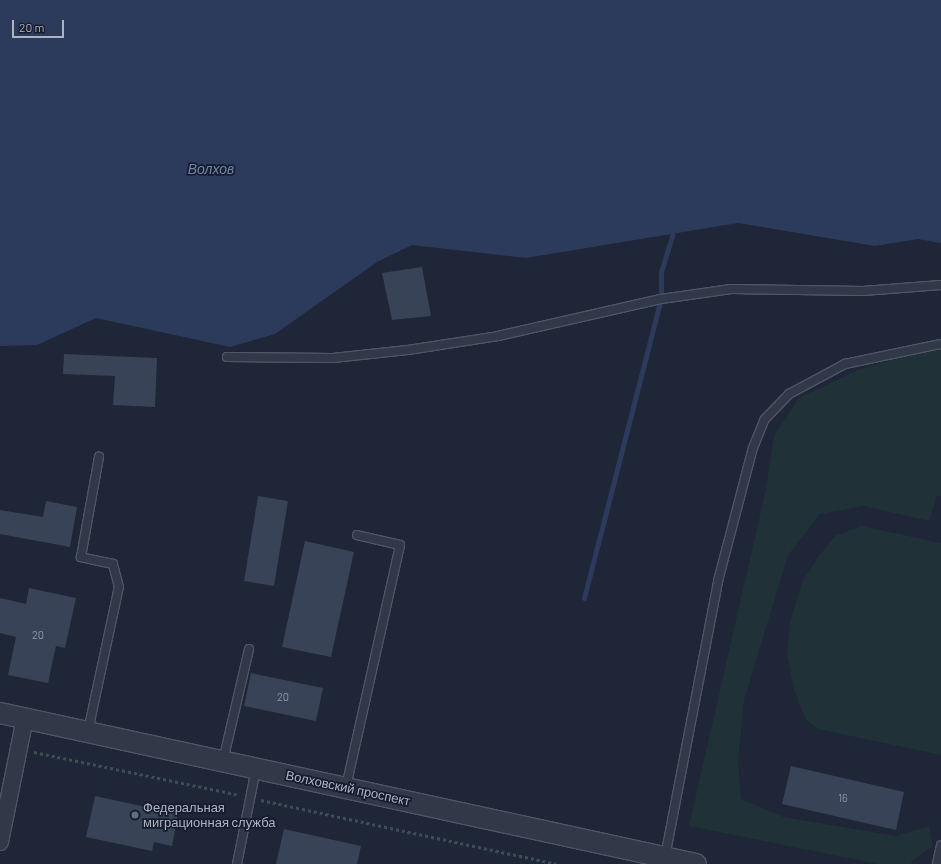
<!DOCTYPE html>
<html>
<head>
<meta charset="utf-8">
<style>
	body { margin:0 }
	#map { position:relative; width:941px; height:864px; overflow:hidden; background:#1e2637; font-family:Barlow,sans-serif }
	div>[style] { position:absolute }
	.green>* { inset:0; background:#203238 }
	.water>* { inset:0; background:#2c3a5c }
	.stream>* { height:5px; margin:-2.5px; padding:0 2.5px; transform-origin:2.5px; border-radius:2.5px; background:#2c3a5c }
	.building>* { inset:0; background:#394358 }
	.path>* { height:2.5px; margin-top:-1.25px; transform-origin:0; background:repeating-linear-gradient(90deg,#3a4e53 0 3px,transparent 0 6px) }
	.roads { filter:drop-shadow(1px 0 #4f5566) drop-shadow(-1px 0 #4f5566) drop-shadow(0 1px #4f5566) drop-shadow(0 -1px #4f5566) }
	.service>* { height:8px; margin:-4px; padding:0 4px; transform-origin:4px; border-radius:4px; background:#313848 }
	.minor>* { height:16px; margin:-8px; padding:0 8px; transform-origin:8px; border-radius:8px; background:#313848 }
	.tertiary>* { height:20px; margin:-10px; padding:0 10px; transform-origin:10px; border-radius:10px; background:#313848 }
	.dots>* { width:11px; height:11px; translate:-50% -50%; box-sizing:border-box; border:2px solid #171d2c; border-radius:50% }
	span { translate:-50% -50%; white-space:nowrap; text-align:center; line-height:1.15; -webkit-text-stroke:3.5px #171d2c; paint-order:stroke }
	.number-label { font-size:11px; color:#8e96aa }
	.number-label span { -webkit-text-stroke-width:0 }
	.street-label { font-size:13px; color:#abb2c5 }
	.poi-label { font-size:13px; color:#abb2c5 }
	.left { translate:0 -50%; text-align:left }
	.water-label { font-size:14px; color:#7184b0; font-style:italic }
	.scale { position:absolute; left:12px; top:20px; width:52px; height:18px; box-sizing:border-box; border:2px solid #abb2c5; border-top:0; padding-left:5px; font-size:12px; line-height:14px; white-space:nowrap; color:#abb2c5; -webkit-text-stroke:3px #171d2c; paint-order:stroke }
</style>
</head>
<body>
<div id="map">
	<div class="green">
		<div style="clip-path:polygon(941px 345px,941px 496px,937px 496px,929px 521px,864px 506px,820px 514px,788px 555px,744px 700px,738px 761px,741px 799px,783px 817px,896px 836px,929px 826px,933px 846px,912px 861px,911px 864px,878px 864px,689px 826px,766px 489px,774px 436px,799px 398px,858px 370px)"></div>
		<div style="clip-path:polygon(861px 526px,941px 543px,941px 755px,818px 729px,806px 720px,794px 689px,787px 653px,790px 622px,803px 580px,819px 556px,835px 536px)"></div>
	</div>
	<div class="water">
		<div style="clip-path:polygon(0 0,941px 0,941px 243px,918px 239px,875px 246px,738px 223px,526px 258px,412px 245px,377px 262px,275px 334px,230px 347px,96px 318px,37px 345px,0 346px)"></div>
	</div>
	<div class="stream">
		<div style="left:584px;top:598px;width:309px;rotate:-75.6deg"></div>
		<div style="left:661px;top:299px;width:27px;rotate:-90deg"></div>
		<div style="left:661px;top:272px;width:39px;rotate:-73deg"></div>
	</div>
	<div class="building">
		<div style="clip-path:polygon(422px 267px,431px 316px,392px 320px,382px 273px)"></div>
		<div style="clip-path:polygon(64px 354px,157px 358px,155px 407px,113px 405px,115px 376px,63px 374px)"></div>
		<div style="clip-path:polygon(258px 496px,288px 501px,274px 586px,244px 581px)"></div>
		<div style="clip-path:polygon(46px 501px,77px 507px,70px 547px,0 534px,0 510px,43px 517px)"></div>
		<div style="clip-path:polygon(305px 541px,354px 552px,331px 657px,282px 647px)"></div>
		<div style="clip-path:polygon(29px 588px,76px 598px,65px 648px,56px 646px,48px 683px,8px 675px,16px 637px,0 633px,0 598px,26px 604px)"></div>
		<div style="clip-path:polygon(251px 673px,323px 688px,316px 721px,244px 706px)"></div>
		<div style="clip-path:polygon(791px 766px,904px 792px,896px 830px,782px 804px)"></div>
		<div style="clip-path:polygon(95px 796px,178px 814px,172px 846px,154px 842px,152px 851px,86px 837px)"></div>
		<div style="clip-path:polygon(284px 829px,361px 846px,357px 864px,276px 864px)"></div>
	</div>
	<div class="path">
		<div style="left:34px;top:752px;width:209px;rotate:11.8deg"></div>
		<div style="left:261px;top:800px;width:302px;rotate:12.2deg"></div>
	</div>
	<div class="roads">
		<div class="service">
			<div style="left:227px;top:357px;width:106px;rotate:0.5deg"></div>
			<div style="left:333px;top:358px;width:75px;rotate:-6.1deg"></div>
			<div style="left:408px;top:350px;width:91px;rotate:-8.8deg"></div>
			<div style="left:498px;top:336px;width:167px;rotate:-12.8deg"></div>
			<div style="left:661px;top:299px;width:71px;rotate:-8.1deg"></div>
			<div style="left:731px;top:289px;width:132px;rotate:0.9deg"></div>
			<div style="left:863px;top:291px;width:78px;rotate:-4.4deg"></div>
			<div style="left:88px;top:731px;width:147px;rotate:-77.9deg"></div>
			<div style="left:119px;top:587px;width:24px;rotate:-105deg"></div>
			<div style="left:113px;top:564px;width:33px;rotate:-168deg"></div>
			<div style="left:81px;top:557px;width:102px;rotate:-79.8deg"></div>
			<div style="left:223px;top:761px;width:115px;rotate:-76.9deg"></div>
			<div style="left:346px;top:787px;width:248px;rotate:-77.4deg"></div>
			<div style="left:400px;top:545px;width:44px;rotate:-166.9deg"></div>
			<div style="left:665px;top:857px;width:281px;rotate:-79.1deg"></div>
			<div style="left:718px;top:581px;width:138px;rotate:-75.3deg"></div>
			<div style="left:753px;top:448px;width:31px;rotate:-68deg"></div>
			<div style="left:765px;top:419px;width:35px;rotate:-46deg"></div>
			<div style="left:789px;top:394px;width:64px;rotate:-28.2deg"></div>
			<div style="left:845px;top:364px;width:98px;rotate:-11.8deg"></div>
			<div style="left:237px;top:864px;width:97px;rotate:-78.7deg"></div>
			<div style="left:937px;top:864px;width:19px;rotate:-78deg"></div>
		</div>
		<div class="minor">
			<div style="left:0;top:842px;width:126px;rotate:-78.6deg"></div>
		</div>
		<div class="tertiary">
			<div style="left:0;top:713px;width:712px;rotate:12.24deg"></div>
		</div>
	</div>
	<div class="dots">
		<div style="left:135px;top:815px;background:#5c6f8a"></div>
	</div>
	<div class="number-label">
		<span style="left:38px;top:635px">20</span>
		<span style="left:283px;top:697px">20</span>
		<span style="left:843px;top:798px">16</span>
	</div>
	<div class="street-label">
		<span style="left:348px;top:788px;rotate:12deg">Волховский проспект</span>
	</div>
	<div class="poi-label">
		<span class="left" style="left:143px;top:815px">Федеральная<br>миграционная служба</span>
	</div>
	<div class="water-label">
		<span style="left:211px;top:169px">Волхов</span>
	</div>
	<div class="scale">20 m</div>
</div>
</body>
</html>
